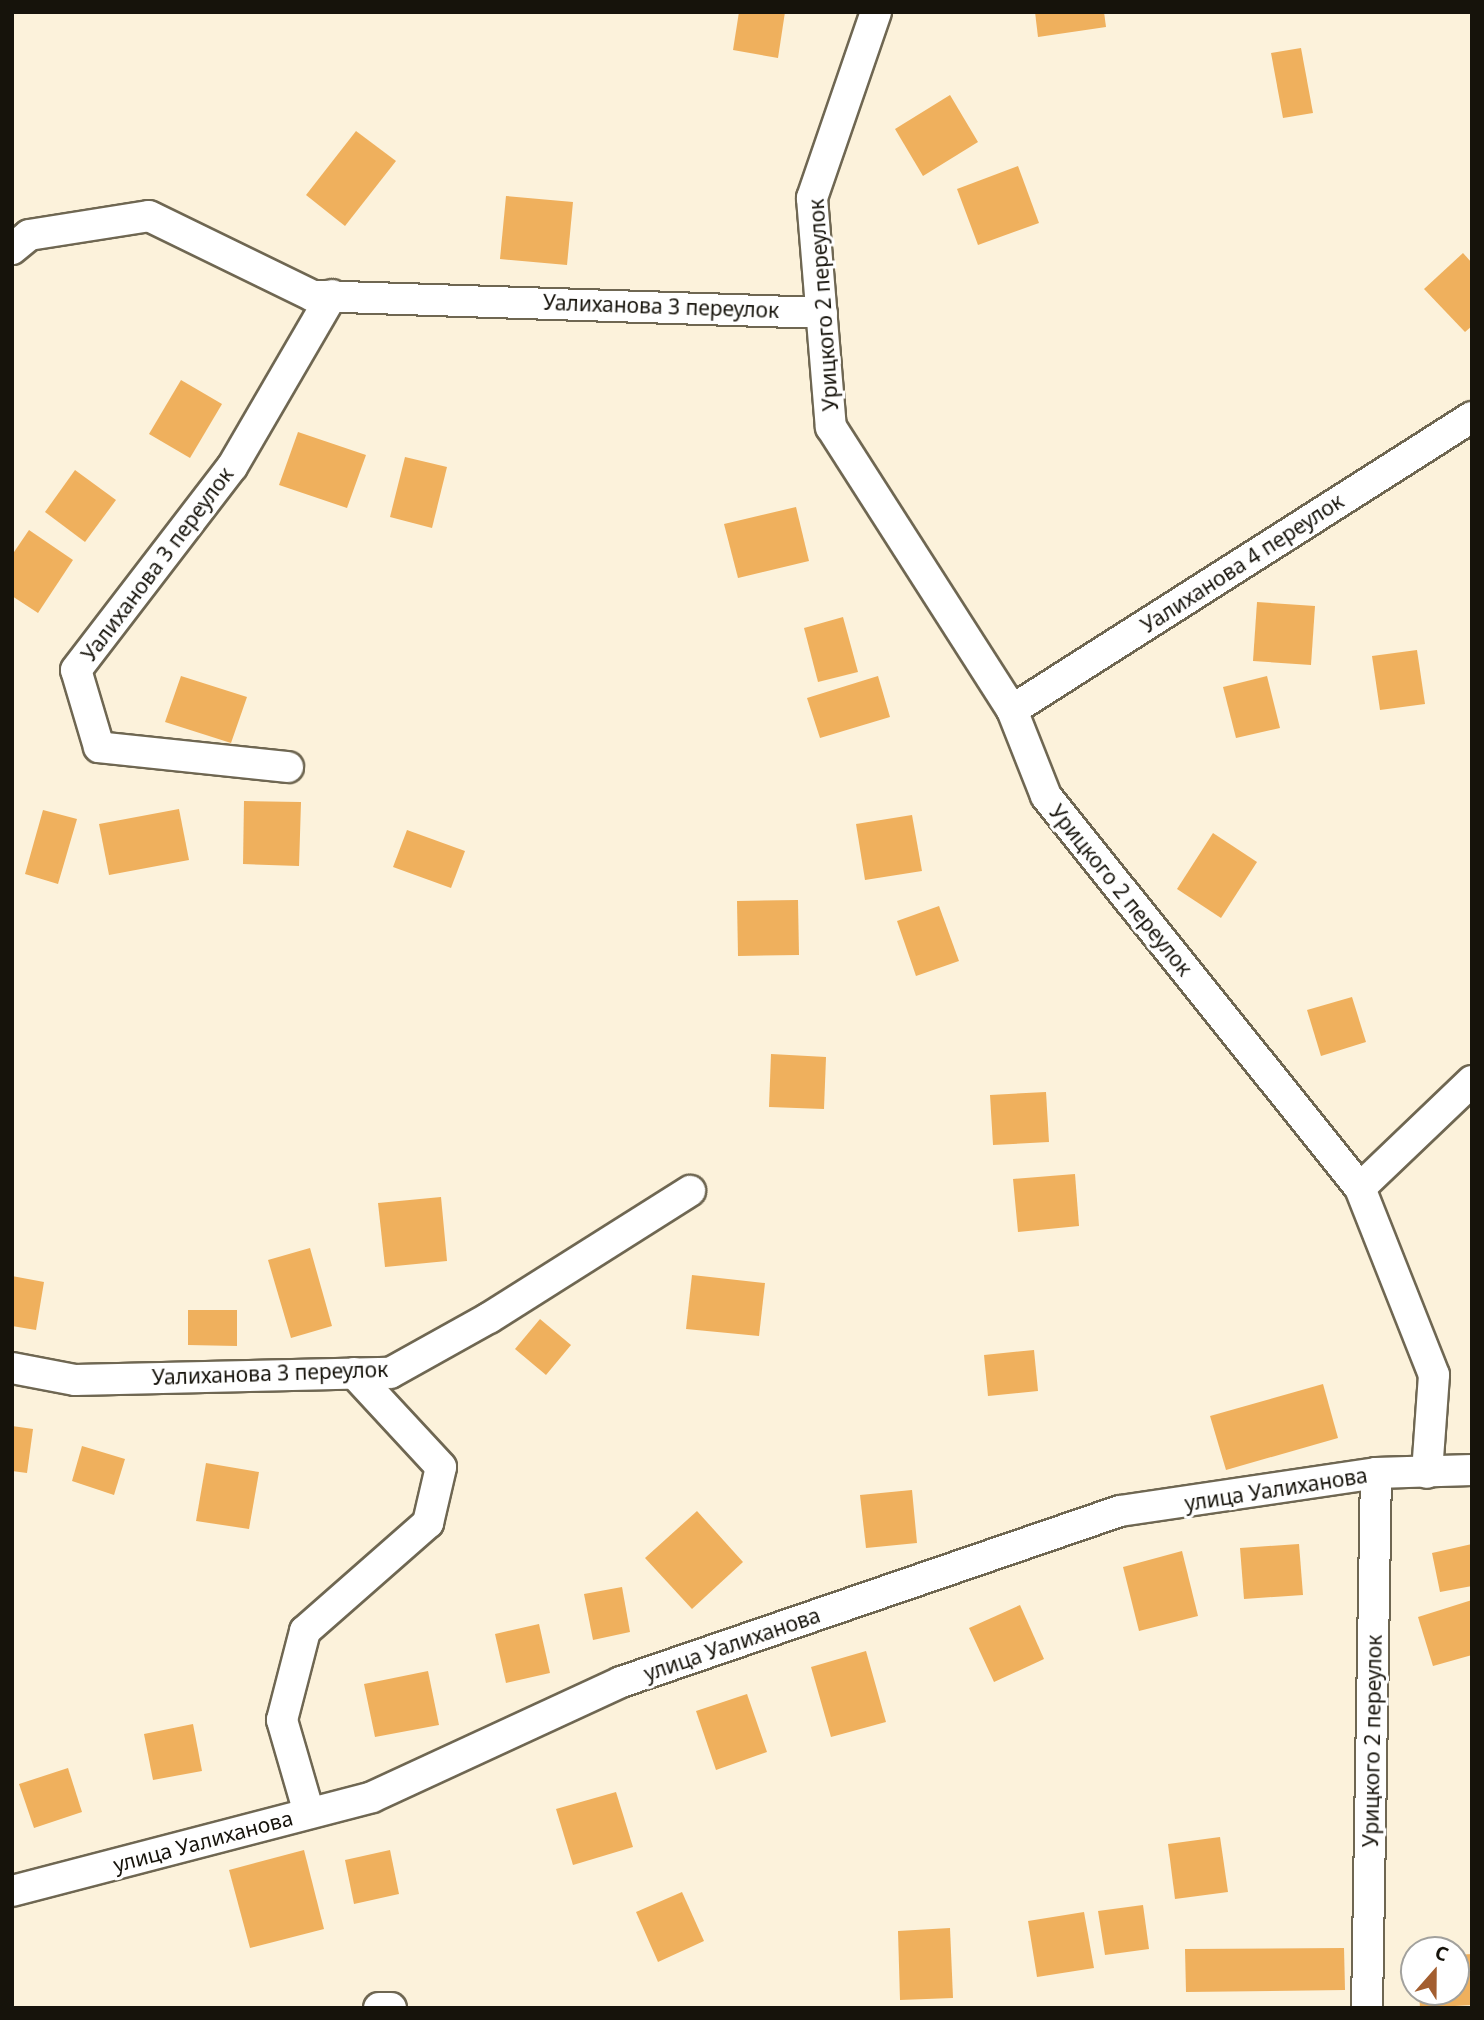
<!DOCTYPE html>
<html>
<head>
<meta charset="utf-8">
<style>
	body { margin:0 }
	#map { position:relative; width:1484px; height:2020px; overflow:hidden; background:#fcf2db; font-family:"Noto Sans",sans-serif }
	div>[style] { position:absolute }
	.building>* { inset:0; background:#efb05d }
	.roads { filter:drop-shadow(2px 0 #6f6752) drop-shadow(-2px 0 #6f6752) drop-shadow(0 2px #6f6752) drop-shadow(0 -2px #6f6752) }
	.street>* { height:30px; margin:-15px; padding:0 15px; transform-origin:15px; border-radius:15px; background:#fff }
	span { translate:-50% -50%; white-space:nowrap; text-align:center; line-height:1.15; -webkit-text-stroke:6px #fff; paint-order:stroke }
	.street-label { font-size:21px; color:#16130b }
	.frame { position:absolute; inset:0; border:14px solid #16130b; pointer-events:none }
	.north { position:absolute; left:1400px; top:1936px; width:70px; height:70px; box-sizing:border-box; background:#fff; border:2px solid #a2a19d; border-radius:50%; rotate:21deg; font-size:19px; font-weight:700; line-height:28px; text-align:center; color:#16130b }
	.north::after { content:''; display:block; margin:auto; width:24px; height:32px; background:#a35e30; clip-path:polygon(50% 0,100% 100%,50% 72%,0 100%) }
</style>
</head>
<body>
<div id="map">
	<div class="building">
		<div style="clip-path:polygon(739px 12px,785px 12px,778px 58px,733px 50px)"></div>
		<div style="clip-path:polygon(1035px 12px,1104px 12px,1106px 27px,1038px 37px)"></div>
		<div style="clip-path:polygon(1301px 48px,1313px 113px,1283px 118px,1271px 53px)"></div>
		<div style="clip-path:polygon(950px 95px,978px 142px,923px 176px,895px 129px)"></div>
		<div style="clip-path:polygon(356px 131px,396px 161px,345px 226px,306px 195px)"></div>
		<div style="clip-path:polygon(1018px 166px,1039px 223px,978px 245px,957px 189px)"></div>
		<div style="clip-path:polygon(506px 196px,573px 202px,567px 265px,500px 259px)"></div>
		<div style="clip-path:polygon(1463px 253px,1472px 263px,1472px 326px,1465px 332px,1424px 289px)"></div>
		<div style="clip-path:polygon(181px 380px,222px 404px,190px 458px,149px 434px)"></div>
		<div style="clip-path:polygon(298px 432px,366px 455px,347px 508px,279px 485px)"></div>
		<div style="clip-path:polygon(405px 457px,447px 467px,432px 528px,390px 517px)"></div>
		<div style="clip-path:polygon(75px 470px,116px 500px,85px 542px,45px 512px)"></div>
		<div style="clip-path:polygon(796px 507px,809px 561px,738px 578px,724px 524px)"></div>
		<div style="clip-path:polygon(29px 530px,73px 560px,38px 613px,12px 596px,12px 555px)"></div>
		<div style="clip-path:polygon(1257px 602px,1315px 606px,1311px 665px,1253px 661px)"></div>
		<div style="clip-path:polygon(843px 617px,858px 672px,818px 682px,804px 628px)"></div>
		<div style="clip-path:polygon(1417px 650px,1425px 704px,1380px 710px,1372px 656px)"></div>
		<div style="clip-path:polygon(181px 676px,247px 697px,231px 743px,165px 722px)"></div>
		<div style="clip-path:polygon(878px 676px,890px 717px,820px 738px,807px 698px)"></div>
		<div style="clip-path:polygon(1267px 676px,1280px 728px,1236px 738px,1223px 687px)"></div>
		<div style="clip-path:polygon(244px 801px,301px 802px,299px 866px,243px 864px)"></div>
		<div style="clip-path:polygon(179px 809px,189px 860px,109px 875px,99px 824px)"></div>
		<div style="clip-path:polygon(43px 810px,77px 819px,58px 884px,25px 874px)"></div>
		<div style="clip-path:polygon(912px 815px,922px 871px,865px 880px,856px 824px)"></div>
		<div style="clip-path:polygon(407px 830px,465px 851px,451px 888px,393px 867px)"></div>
		<div style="clip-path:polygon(1213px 833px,1257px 862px,1221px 918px,1177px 889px)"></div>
		<div style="clip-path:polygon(798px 900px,799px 955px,738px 956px,737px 901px)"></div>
		<div style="clip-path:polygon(939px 906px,959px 961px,916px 976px,897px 921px)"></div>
		<div style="clip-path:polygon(1352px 997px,1366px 1042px,1321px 1056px,1307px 1010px)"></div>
		<div style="clip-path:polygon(771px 1054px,826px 1057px,824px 1109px,769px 1107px)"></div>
		<div style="clip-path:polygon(1046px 1092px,1049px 1142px,993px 1145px,990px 1095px)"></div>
		<div style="clip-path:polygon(1075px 1174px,1079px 1226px,1018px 1232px,1013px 1179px)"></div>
		<div style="clip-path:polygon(441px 1197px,447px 1261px,385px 1267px,378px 1203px)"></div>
		<div style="clip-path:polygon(310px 1248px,332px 1326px,291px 1338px,268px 1260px)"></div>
		<div style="clip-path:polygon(692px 1275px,765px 1283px,759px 1336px,686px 1329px)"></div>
		<div style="clip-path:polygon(12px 1276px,44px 1282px,36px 1330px,12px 1326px)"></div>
		<div style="clip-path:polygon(188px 1310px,237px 1310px,237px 1346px,188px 1345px)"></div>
		<div style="clip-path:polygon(540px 1319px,571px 1345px,546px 1375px,515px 1349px)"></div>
		<div style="clip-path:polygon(1034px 1350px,1038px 1391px,988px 1396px,984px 1355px)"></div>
		<div style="clip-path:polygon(1323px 1384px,1338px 1438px,1226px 1470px,1210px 1416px)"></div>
		<div style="clip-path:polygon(12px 1426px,33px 1429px,27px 1473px,12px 1471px)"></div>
		<div style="clip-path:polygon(82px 1446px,125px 1459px,114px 1495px,72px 1481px)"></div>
		<div style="clip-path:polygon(206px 1463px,259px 1472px,249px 1529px,196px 1521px)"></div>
		<div style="clip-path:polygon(912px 1490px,917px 1543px,866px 1548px,860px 1495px)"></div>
		<div style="clip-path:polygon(697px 1511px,743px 1562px,692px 1609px,645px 1558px)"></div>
		<div style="clip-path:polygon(1299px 1544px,1303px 1595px,1244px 1599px,1240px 1548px)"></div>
		<div style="clip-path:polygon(1472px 1544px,1472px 1586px,1440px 1592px,1432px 1553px)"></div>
		<div style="clip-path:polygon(1182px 1551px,1198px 1616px,1139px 1631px,1123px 1567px)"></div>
		<div style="clip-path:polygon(622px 1587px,630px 1632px,593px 1640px,584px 1594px)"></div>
		<div style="clip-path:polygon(1472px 1600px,1472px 1655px,1433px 1666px,1418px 1617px)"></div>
		<div style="clip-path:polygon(1020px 1605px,1044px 1659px,994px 1682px,969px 1628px)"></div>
		<div style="clip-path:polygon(539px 1624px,550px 1673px,506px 1683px,495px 1634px)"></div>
		<div style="clip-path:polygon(866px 1651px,886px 1722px,831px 1737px,811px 1667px)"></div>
		<div style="clip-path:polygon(428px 1671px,439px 1725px,375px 1737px,364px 1684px)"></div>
		<div style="clip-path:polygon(747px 1694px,767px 1752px,716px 1770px,696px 1711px)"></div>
		<div style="clip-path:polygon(193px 1724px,202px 1771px,153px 1780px,144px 1734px)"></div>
		<div style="clip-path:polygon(68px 1768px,82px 1812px,34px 1828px,19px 1784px)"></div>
		<div style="clip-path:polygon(616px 1792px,633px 1847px,573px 1865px,556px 1809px)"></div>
		<div style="clip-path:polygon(1220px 1837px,1228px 1892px,1175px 1899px,1168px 1844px)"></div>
		<div style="clip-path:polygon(304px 1850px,324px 1929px,250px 1948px,229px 1870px)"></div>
		<div style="clip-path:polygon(390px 1850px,399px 1894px,354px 1904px,345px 1860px)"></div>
		<div style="clip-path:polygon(682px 1892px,704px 1941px,658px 1962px,636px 1912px)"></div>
		<div style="clip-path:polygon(1143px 1905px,1149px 1949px,1105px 1955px,1098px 1911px)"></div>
		<div style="clip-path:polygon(1084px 1912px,1094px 1968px,1037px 1977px,1028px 1921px)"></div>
		<div style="clip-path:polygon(950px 1928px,953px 1998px,900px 2000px,898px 1931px)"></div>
		<div style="clip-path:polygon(1344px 1948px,1345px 1990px,1186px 1992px,1185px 1949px)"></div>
		<div style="clip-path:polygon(1472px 1954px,1472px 2005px,1420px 2008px,1419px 1992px,1456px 1992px,1456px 1955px)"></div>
	</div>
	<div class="roads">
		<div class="street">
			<div style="left:876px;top:12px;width:197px;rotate:109deg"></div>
			<div style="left:812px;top:198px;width:230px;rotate:85.3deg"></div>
			<div style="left:831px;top:427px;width:336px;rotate:57.4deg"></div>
			<div style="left:1012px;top:710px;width:92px;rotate:68.4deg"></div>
			<div style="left:1046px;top:796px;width:502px;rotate:51.3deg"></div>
			<div style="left:1360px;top:1188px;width:201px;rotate:68.4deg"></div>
			<div style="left:1434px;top:1375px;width:98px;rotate:94.1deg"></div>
			<div style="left:12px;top:249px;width:22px;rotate:-39deg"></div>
			<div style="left:29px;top:235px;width:121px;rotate:-9deg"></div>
			<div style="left:149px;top:216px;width:182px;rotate:26deg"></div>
			<div style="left:313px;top:296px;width:509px;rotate:1.91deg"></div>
			<div style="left:1012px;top:710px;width:545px;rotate:-32.5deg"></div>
			<div style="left:288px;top:767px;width:190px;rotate:-174deg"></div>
			<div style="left:99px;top:747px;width:80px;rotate:-106.6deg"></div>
			<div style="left:76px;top:670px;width:256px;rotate:-52.5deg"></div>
			<div style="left:232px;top:467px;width:199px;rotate:-59.8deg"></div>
			<div style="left:1360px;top:1188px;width:155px;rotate:-43.7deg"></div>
			<div style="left:12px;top:1368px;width:64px;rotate:10.8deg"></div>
			<div style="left:75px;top:1380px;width:315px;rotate:-1.3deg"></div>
			<div style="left:390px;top:1373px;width:113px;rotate:-29.1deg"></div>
			<div style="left:489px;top:1318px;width:238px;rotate:-32.3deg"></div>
			<div style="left:309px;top:1813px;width:97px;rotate:-106.2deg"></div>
			<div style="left:282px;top:1720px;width:92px;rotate:-75.5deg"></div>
			<div style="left:305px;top:1631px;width:164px;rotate:-41.3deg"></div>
			<div style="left:428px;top:1523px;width:57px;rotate:-76.9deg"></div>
			<div style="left:441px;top:1467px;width:128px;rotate:-132.8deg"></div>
			<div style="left:12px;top:1891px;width:372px;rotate:-14.6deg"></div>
			<div style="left:372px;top:1797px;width:274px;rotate:-24.8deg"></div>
			<div style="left:621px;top:1682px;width:527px;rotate:-18.92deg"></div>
			<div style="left:1120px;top:1511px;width:259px;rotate:-8.4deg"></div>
			<div style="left:1376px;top:1473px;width:96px;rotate:-1.8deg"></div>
			<div style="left:379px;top:2008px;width:12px"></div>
			<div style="left:1367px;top:2008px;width:535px;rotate:-89.04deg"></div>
		</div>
	</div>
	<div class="street-label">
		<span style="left:823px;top:305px;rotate:-94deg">Урицкого 2 переулок</span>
		<span style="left:661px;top:306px;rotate:2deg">Уалиханова 3 переулок</span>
		<span style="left:1242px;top:563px;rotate:-33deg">Уалиханова 4 переулок</span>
		<span style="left:157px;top:564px;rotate:-53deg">Уалиханова 3 переулок</span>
		<span style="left:1121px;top:890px;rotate:51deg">Урицкого 2 переулок</span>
		<span style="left:270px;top:1373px;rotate:-2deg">Уалиханова 3 переулок</span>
		<span style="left:1276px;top:1489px;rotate:-9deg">улица Уалиханова</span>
		<span style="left:732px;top:1644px;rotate:-19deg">улица Уалиханова</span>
		<span style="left:1372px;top:1741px;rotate:-89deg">Урицкого 2 переулок</span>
		<span style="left:203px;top:1841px;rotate:-15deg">улица Уалиханова</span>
	</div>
	<div class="frame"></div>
	<div class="north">С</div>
</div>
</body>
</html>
